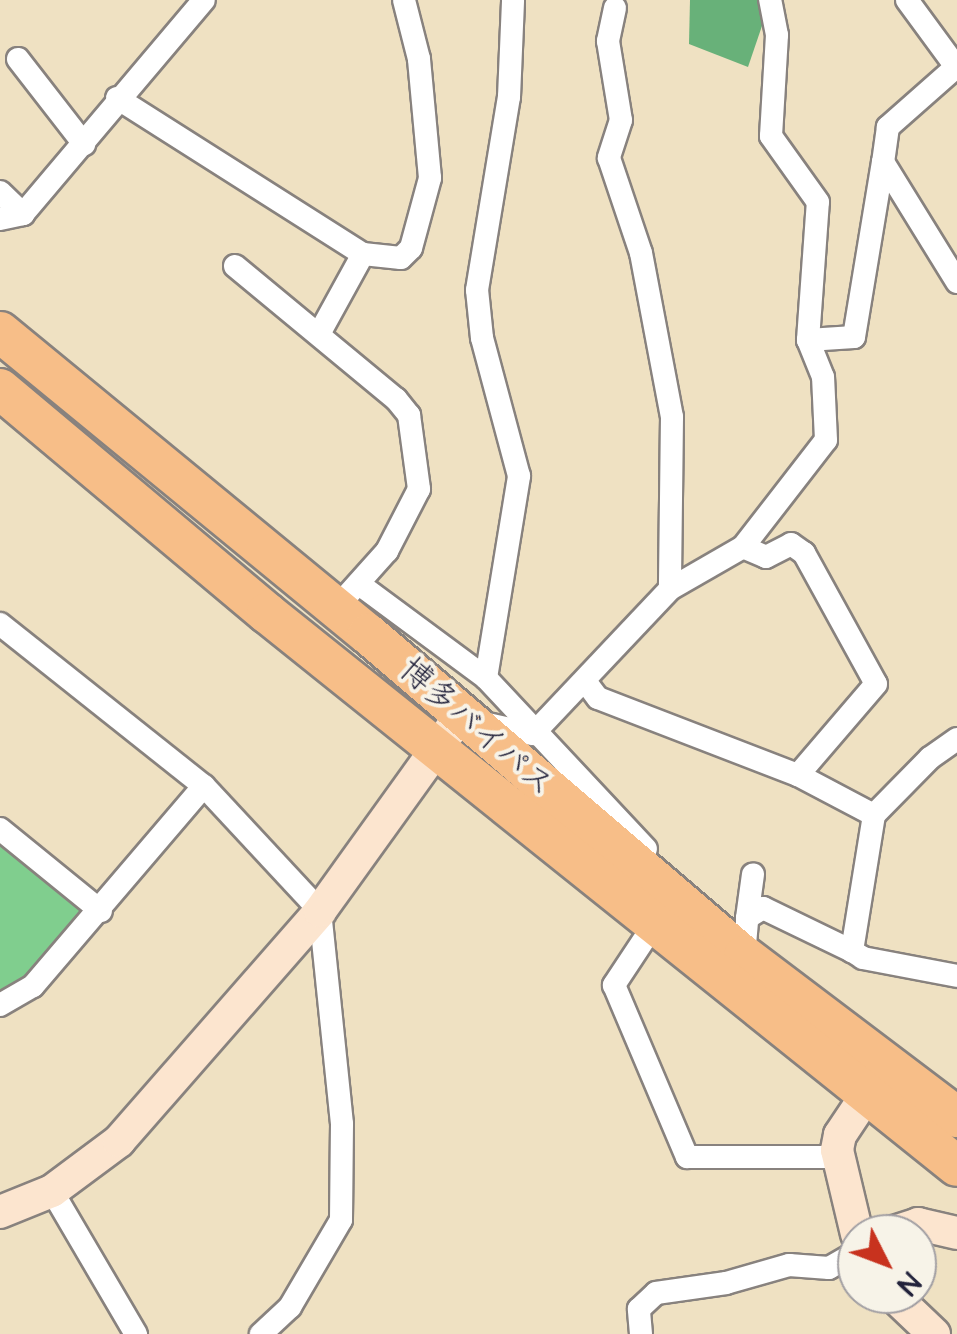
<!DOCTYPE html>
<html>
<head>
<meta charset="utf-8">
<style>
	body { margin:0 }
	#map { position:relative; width:957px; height:1334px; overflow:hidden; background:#efe1c2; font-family:"Architects Daughter","Klee One",sans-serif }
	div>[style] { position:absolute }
	.green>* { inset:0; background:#80ce8e }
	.forest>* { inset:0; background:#68b179 }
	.roads { filter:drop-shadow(2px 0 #88827e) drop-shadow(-2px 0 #88827e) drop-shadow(0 2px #88827e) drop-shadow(0 -2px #88827e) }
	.street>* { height:22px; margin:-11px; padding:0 11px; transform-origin:11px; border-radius:11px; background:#fff }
	.secondary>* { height:32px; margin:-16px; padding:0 16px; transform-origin:16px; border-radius:16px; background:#fce5cf }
	.highway>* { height:40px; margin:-20px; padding:0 20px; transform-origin:20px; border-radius:20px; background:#f7be88 }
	span { translate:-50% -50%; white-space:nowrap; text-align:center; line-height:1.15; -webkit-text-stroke:8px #f7f3e8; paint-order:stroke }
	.street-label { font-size:32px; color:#22223b }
	.north { position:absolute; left:837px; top:1214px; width:100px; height:100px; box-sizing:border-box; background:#f7f3e8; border:2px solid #a29fa3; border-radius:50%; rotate:132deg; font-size:28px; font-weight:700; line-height:40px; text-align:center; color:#22223b }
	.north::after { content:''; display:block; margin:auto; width:35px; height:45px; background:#c8321e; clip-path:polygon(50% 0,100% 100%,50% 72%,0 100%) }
</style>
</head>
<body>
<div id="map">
	<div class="green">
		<div style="clip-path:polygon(0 840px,81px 909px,31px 978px,0 997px)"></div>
	</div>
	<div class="forest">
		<div style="clip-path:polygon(690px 0,759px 0,764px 20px,748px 67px,689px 44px)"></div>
	</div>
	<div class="roads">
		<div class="street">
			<div style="left:907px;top:0;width:84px;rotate:53.7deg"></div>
			<div style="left:615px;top:8px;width:34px;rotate:102deg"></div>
			<div style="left:608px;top:41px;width:80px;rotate:80.7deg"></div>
			<div style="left:621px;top:120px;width:40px;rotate:108deg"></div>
			<div style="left:609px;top:158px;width:100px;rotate:71.4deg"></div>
			<div style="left:641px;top:253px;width:167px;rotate:79.3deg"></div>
			<div style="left:672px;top:417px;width:172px;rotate:90.7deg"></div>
			<div style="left:18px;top:59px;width:108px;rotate:52.2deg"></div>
			<div style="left:956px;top:67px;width:91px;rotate:138.6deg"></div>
			<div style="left:888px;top:127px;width:35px;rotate:98deg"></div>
			<div style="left:883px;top:162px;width:141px;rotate:58.3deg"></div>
			<div style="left:117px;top:98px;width:291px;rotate:32.4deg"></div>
			<div style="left:363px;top:254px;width:91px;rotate:118.8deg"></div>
			<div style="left:0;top:192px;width:32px;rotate:44deg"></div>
			<div style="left:0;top:219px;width:24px;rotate:-12deg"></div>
			<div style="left:23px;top:214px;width:280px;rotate:-49.8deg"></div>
			<div style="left:363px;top:254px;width:38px;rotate:6deg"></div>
			<div style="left:401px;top:258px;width:14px;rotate:-45deg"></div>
			<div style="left:411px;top:248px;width:73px;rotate:-74.8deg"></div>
			<div style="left:430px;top:178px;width:120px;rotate:-95.3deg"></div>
			<div style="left:419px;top:59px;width:61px;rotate:-104.3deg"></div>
			<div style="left:235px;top:266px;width:209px;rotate:39.6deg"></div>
			<div style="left:396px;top:399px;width:21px;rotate:51deg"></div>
			<div style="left:409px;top:415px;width:75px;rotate:82.3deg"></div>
			<div style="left:419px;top:489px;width:70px;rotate:117.3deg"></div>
			<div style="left:387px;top:551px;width:76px;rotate:131.8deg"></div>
			<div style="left:808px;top:340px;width:46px;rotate:-3.7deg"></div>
			<div style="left:854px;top:337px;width:177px;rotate:-80.6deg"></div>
			<div style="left:743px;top:547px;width:25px;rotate:23deg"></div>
			<div style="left:766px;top:557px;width:28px;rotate:-27deg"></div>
			<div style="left:791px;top:544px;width:16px;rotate:35deg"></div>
			<div style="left:804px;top:553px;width:149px;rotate:61.2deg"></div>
			<div style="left:876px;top:684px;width:120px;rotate:130.6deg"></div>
			<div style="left:359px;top:584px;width:158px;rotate:36.5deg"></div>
			<div style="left:486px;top:678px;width:234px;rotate:46.9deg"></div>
			<div style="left:0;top:624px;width:260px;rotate:38.5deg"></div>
			<div style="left:204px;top:786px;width:171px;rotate:47.1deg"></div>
			<div style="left:320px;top:911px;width:214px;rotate:84.1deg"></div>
			<div style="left:342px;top:1124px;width:96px;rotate:90.6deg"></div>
			<div style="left:341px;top:1220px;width:101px;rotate:120.4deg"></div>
			<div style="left:290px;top:1307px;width:40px;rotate:137deg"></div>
			<div style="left:486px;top:678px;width:205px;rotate:-80.7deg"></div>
			<div style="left:519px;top:476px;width:143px;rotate:-105deg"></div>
			<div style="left:482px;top:338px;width:48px;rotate:-95.9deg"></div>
			<div style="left:477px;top:290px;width:196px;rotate:-80.6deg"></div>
			<div style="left:509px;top:97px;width:97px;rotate:-87.6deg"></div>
			<div style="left:585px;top:681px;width:21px;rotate:53deg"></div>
			<div style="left:598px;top:698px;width:214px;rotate:21.1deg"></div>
			<div style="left:798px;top:775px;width:86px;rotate:27.8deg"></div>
			<div style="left:483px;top:723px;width:51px;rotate:12.4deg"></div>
			<div style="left:533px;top:734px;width:199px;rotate:-46.6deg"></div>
			<div style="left:670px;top:589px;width:84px;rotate:-29.9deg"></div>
			<div style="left:743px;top:547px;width:135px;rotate:-52.2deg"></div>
			<div style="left:826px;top:440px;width:63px;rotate:-92.7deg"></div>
			<div style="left:823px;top:377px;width:40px;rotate:-112deg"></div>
			<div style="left:808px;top:340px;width:138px;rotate:-85.9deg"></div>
			<div style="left:818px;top:202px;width:81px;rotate:-125.5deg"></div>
			<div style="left:771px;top:136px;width:101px;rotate:-86.6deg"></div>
			<div style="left:777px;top:35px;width:36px;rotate:-101deg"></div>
			<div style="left:957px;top:739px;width:33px;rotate:145deg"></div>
			<div style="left:930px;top:758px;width:80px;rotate:134.5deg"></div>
			<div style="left:874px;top:815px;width:138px;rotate:99.2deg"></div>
			<div style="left:852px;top:951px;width:13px;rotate:32deg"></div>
			<div style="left:863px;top:958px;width:96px;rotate:10.8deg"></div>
			<div style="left:0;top:829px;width:130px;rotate:39.1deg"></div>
			<div style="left:747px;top:918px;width:44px;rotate:-82.2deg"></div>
			<div style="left:653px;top:926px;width:71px;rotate:123.5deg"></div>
			<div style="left:614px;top:985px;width:187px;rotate:67deg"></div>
			<div style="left:687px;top:1157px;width:152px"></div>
			<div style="left:744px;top:956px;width:38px;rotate:-85deg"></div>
			<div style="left:747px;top:918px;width:19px;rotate:-32deg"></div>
			<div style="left:763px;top:908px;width:99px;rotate:25.8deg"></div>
			<div style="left:0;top:1005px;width:38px;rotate:-30deg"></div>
			<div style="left:33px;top:986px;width:263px;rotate:-49.5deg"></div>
			<div style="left:52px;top:1191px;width:166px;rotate:59.6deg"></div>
			<div style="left:641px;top:1334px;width:25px;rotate:-95deg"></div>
			<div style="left:639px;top:1309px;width:23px;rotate:-43deg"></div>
			<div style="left:656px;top:1293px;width:71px;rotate:-8.1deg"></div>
			<div style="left:726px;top:1283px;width:66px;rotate:-15.9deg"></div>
			<div style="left:789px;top:1265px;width:40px;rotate:4.3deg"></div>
			<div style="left:829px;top:1268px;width:32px;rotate:-30deg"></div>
		</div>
		<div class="secondary">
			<div style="left:0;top:1212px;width:56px;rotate:-22deg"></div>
			<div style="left:52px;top:1191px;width:84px;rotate:-36.7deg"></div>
			<div style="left:119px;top:1141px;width:305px;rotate:-48.8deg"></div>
			<div style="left:320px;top:911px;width:241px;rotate:-54.3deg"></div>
			<div style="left:857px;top:1234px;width:86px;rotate:-103.4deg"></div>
			<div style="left:837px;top:1150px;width:15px;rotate:-79deg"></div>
			<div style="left:840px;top:1135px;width:47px;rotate:-56.3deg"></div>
			<div style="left:888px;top:1234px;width:32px;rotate:-18deg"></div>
			<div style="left:918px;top:1224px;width:40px;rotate:13deg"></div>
			<div style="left:892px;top:1294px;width:58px;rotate:43.6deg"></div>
		</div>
		<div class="highway">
			<div style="left:0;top:332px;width:476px;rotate:39.4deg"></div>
			<div style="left:368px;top:634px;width:495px;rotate:40.6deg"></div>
			<div style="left:744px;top:956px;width:267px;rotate:37.1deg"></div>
			<div style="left:0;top:389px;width:349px;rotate:40deg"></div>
			<div style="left:267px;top:613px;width:884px;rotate:38.71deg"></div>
		</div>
	</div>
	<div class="street-label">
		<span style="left:476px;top:728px;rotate:41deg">博多バイパス</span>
	</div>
	<div class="north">N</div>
</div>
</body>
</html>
